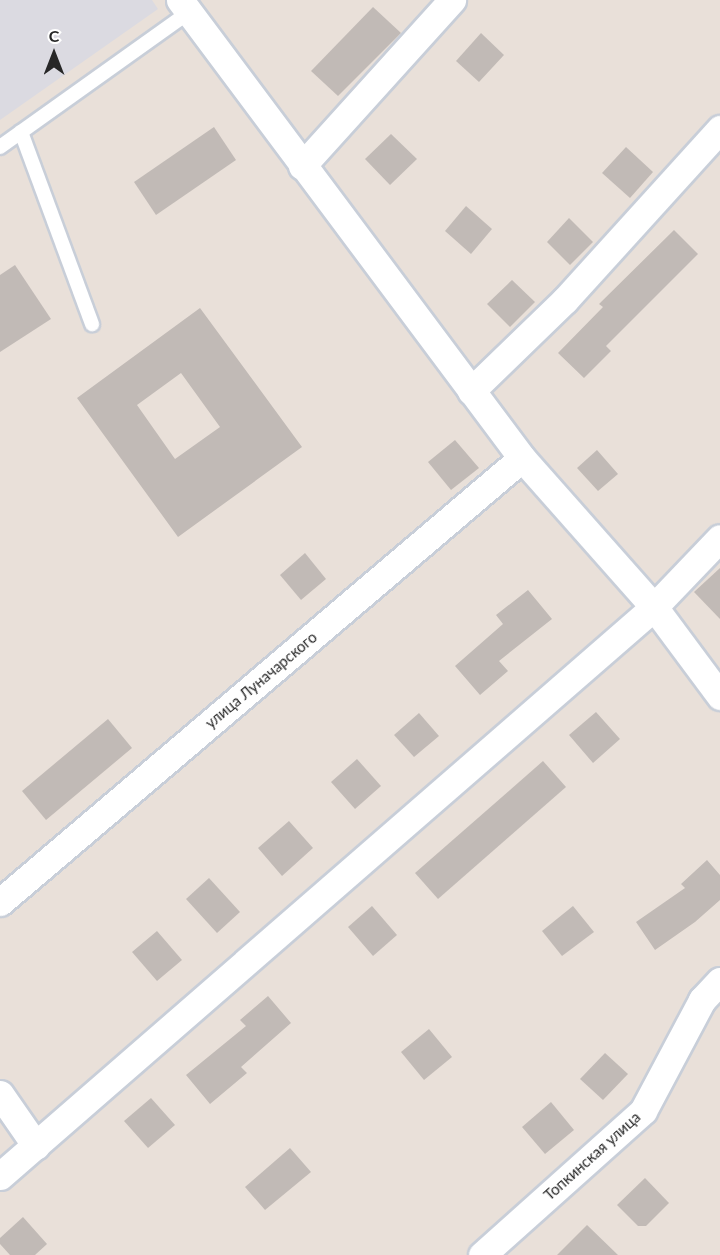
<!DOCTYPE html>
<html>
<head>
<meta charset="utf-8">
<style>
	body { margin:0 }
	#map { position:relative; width:720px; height:1255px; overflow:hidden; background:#e9e0d9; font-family:Lato,sans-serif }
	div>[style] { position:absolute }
	.industrial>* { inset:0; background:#dbdae1 }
	.building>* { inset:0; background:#c1bab6 }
	.roads { filter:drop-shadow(2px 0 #c8ced8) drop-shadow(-2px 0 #c8ced8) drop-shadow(0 2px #c8ced8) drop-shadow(0 -2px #c8ced8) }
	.lane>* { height:14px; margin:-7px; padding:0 7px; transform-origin:7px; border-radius:7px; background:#fff }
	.street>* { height:27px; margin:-13.5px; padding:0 13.5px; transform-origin:13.5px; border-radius:13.5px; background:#fff }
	span { translate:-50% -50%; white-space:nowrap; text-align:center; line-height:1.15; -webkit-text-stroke:6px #fff; paint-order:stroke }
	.street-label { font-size:15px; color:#272727 }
	.north { position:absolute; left:24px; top:24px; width:60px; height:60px; -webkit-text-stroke:4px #fff; paint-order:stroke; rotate:0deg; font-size:16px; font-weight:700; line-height:24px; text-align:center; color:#272727 }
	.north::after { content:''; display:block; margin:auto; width:21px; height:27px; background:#272727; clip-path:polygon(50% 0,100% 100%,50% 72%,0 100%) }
</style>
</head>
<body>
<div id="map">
	<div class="industrial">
		<div style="clip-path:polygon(0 0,152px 0,158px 9px,0 120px)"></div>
	</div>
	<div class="building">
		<div style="clip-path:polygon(373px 7px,401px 33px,338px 96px,311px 71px)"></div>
		<div style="clip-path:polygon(481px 33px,504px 55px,479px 82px,456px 61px)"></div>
		<div style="clip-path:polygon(214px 127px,236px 160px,156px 215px,134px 182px)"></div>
		<div style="clip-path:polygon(391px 134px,417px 159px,390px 185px,365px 159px)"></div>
		<div style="clip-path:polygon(626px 147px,653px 172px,630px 198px,602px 173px)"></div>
		<div style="clip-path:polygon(466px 206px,492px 229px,471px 254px,445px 231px)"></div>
		<div style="clip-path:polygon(569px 218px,593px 242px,570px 265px,547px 242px)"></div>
		<div style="clip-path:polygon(674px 230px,698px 254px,606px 346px,611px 351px,584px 378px,558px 353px,603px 307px,599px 304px)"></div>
		<div style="clip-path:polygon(15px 265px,51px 319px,0 352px,0 275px)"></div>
		<div style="clip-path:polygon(512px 280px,535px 302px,510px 327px,487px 304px)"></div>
		<div style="clip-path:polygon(evenodd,200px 308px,302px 447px,178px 537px,77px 398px,200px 308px,181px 373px,220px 427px,175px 459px,137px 405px,181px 373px)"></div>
		<div style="clip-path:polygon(455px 440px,479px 468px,451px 490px,428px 462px)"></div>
		<div style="clip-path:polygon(597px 450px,618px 474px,598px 491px,577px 468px)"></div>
		<div style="clip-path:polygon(305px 553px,326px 579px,301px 600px,280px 575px)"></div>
		<div style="clip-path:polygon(720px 568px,720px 619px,694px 592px)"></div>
		<div style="clip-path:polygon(528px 590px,552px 619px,499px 661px,508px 671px,480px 695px,455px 666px,503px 624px,496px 615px)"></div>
		<div style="clip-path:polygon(596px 712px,620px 739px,593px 763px,569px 735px)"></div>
		<div style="clip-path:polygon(419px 713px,439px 736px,414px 757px,394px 735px)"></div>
		<div style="clip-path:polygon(108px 719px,132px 748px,46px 820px,22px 791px)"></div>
		<div style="clip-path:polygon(357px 759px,381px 786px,355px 809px,331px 782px)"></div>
		<div style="clip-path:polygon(543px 761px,566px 787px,438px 899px,415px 873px)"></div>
		<div style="clip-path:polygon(289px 821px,313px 848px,282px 876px,258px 848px)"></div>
		<div style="clip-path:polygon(707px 860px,720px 875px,720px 900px,695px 922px,655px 950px,636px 922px,685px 888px,681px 884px)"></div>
		<div style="clip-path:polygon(209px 878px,240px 912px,217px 933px,186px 899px)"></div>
		<div style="clip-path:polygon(372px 906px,397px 935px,373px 956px,348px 927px)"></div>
		<div style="clip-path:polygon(573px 906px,594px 932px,562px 956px,542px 931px)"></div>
		<div style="clip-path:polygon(157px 931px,182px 960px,157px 981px,132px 952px)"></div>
		<div style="clip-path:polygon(268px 996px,291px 1023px,241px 1067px,247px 1073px,210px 1104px,186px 1075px,246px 1026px,240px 1020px)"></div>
		<div style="clip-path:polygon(429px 1029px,452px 1057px,424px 1080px,401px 1052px)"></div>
		<div style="clip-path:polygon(605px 1053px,628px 1074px,603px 1100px,580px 1079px)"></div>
		<div style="clip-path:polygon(151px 1098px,175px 1125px,148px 1148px,124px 1121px)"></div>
		<div style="clip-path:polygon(551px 1102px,574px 1130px,545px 1154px,522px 1127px)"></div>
		<div style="clip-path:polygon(290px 1148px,311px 1172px,265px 1210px,245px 1187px)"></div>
		<div style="clip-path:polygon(645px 1178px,669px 1203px,646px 1226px,638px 1226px,617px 1205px)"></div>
		<div style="clip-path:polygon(23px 1217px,47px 1244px,35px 1255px,10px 1255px,0 1244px,0 1238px)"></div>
		<div style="clip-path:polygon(587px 1225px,618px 1255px,557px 1255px)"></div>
	</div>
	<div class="roads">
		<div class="lane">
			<div style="left:21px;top:132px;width:205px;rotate:69.7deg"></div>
			<div style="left:0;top:147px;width:231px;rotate:-35.5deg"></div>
		</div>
		<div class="street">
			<div style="left:180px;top:0;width:572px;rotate:53.25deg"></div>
			<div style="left:522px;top:458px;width:199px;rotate:48.5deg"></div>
			<div style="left:654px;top:607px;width:111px;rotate:53.4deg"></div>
			<div style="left:302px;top:166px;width:224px;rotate:-47.9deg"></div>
			<div style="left:471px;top:391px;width:131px;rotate:-44.1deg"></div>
			<div style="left:565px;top:300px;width:231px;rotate:-47.8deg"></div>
			<div style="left:0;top:902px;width:685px;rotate:-40.38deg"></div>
			<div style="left:0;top:1094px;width:63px;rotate:55.3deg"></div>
			<div style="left:0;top:1176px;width:867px;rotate:-41.02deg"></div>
			<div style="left:654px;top:607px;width:95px;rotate:-46.3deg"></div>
			<div style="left:482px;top:1255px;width:216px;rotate:-41.8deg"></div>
			<div style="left:643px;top:1111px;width:126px;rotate:-62deg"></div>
			<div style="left:702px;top:1000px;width:26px;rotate:-47deg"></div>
		</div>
	</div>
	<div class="street-label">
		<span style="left:261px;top:680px;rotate:-40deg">улица Луначарского</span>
		<span style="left:592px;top:1156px;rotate:-42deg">Топкинская улица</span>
	</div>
	<div class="north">С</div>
</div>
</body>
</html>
